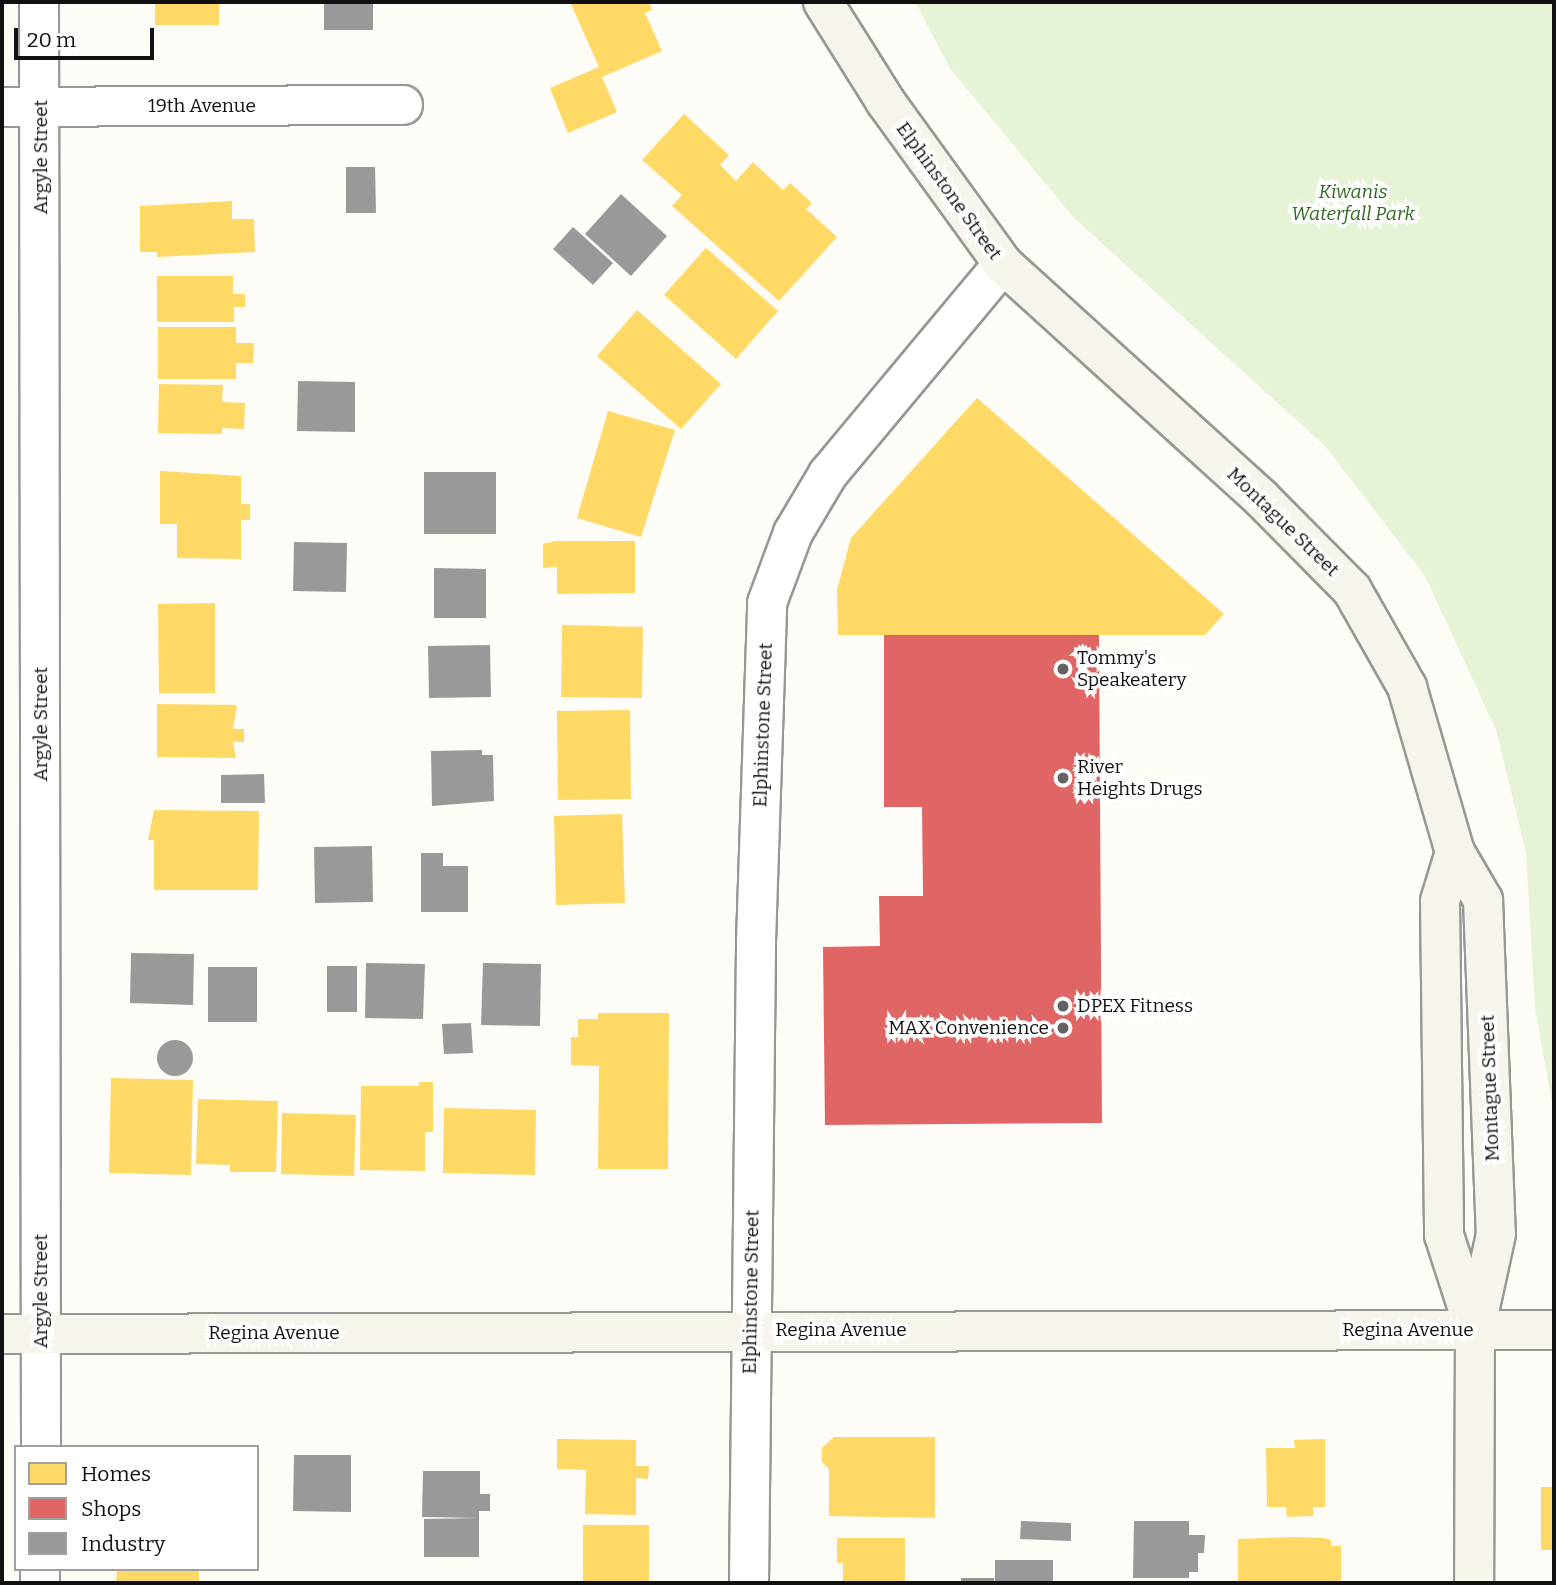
<!DOCTYPE html>
<html>
<head>
<meta charset="utf-8">
<style>
	body { margin:0 }
	#map { position:relative; width:1556px; height:1585px; overflow:hidden; background:#fdfcf7; font-family:Bitter,serif }
	div>[style] { position:absolute }
	.green>* { inset:0; background:#e7f3d7 }
	.homes>* { inset:0; background:#ffd966 }
	.shops>* { inset:0; background:#e06666 }
	.industry>* { inset:0; background:#999 }
	.round { border-radius:50% }
	.roads { filter:drop-shadow(2px 0 #979795) drop-shadow(-2px 0 #979795) drop-shadow(0 2px #979795) drop-shadow(0 -2px #979795) }
	.street>* { height:38px; margin:-19px; padding:0 19px; transform-origin:19px; border-radius:19px; background:#fffffe }
	.secondary>* { height:38px; margin:-19px; padding:0 19px; transform-origin:19px; border-radius:19px; background:#f6f4eb }
	.dots>* { width:19px; height:19px; translate:-50% -50%; box-sizing:border-box; border:4px solid #fff; border-radius:50% }
	span { translate:-50% -50%; white-space:nowrap; text-align:center; line-height:1.15; -webkit-text-stroke:7px #fff; paint-order:stroke }
	.street-label { font-size:19px; color:#111 }
	.park-label { font-size:19px; color:#2f6b1f; font-style:italic }
	.poi-label { font-size:19px; color:#111 }
	.left { translate:0 -50%; text-align:left }
	.right { translate:-100% -50%; text-align:right }
	.frame { position:absolute; inset:0; border:4px solid #111; pointer-events:none }
	.legend { position:absolute; left:14px; top:1445px; width:245px; height:126px; box-sizing:border-box; background:#fff; border:2px solid #a0a0a0; margin:0; padding:9px 12px; list-style:none; font-size:21px; color:#111 }
	.legend li { display:flex; align-items:center; gap:14px; height:35px }
	.legend b { width:35px; border:2px solid #a0a0a0 }
	.scale { position:absolute; left:14px; top:28px; width:140px; height:32px; box-sizing:border-box; border:4px solid #111; border-top:0; padding-left:9px; font-size:21px; line-height:24px; white-space:nowrap; color:#111; -webkit-text-stroke:5px #fff; paint-order:stroke }
</style>
</head>
<body>
<div id="map">
	<div class="green">
		<div style="clip-path:polygon(915px 2px,1554px 2px,1554px 1114px,1535px 1008px,1526px 852px,1496px 730px,1425px 576px,1326px 447px,1074px 218px,951px 70px)"></div>
	</div>
	<div class="homes">
		<div style="clip-path:polygon(155px 2px,219px 2px,219px 25px,155px 25px)"></div>
		<div style="clip-path:polygon(570px 2px,649px 2px,652px 10px,645px 13px,662px 51px,602px 77px,617px 112px,568px 133px,550px 88px,599px 67px)"></div>
		<div style="clip-path:polygon(684px 114px,729px 155px,720px 165px,736px 181px,753px 162px,783px 190px,790px 183px,812px 203px,806px 209px,837px 237px,779px 301px,672px 206px,682px 195px,642px 160px)"></div>
		<div style="clip-path:polygon(232px 201px,232px 219px,254px 219px,255px 252px,157px 257px,157px 252px,140px 252px,140px 206px)"></div>
		<div style="clip-path:polygon(706px 248px,778px 311px,736px 359px,664px 295px)"></div>
		<div style="clip-path:polygon(157px 276px,233px 276px,233px 294px,245px 294px,245px 307px,234px 307px,234px 322px,157px 322px)"></div>
		<div style="clip-path:polygon(637px 310px,721px 384px,681px 429px,597px 356px)"></div>
		<div style="clip-path:polygon(158px 327px,236px 327px,236px 343px,254px 343px,253px 363px,236px 363px,236px 379px,158px 379px)"></div>
		<div style="clip-path:polygon(159px 384px,223px 385px,222px 402px,245px 403px,244px 429px,222px 428px,222px 434px,158px 433px)"></div>
		<div style="clip-path:polygon(977px 398px,1224px 614px,1205px 635px,838px 635px,837px 590px,851px 538px)"></div>
		<div style="clip-path:polygon(608px 411px,675px 430px,641px 537px,577px 518px)"></div>
		<div style="clip-path:polygon(160px 471px,241px 476px,241px 504px,250px 504px,250px 520px,241px 520px,241px 559px,177px 558px,177px 524px,160px 524px)"></div>
		<div style="clip-path:polygon(556px 541px,635px 541px,635px 593px,557px 594px,557px 567px,543px 568px,543px 544px)"></div>
		<div style="clip-path:polygon(215px 603px,215px 693px,159px 693px,158px 604px)"></div>
		<div style="clip-path:polygon(562px 625px,643px 627px,642px 698px,561px 697px)"></div>
		<div style="clip-path:polygon(157px 704px,237px 705px,233px 729px,244px 729px,244px 742px,233px 742px,236px 758px,157px 757px)"></div>
		<div style="clip-path:polygon(630px 710px,631px 799px,558px 800px,557px 711px)"></div>
		<div style="clip-path:polygon(154px 810px,259px 811px,258px 890px,154px 890px,154px 840px,148px 840px)"></div>
		<div style="clip-path:polygon(622px 814px,625px 903px,556px 905px,554px 816px)"></div>
		<div style="clip-path:polygon(598px 1013px,669px 1013px,668px 1169px,598px 1169px,599px 1066px,571px 1065px,571px 1037px,578px 1037px,578px 1019px,598px 1019px)"></div>
		<div style="clip-path:polygon(111px 1078px,193px 1080px,191px 1175px,109px 1173px)"></div>
		<div style="clip-path:polygon(419px 1082px,433px 1082px,433px 1132px,425px 1132px,425px 1171px,360px 1170px,361px 1086px,419px 1086px)"></div>
		<div style="clip-path:polygon(198px 1099px,278px 1101px,276px 1172px,230px 1172px,230px 1165px,196px 1164px)"></div>
		<div style="clip-path:polygon(444px 1108px,536px 1110px,535px 1175px,443px 1173px)"></div>
		<div style="clip-path:polygon(282px 1113px,356px 1115px,354px 1176px,281px 1174px)"></div>
		<div style="clip-path:polygon(834px 1437px,935px 1437px,935px 1518px,829px 1516px,829px 1469px,822px 1462px,822px 1448px)"></div>
		<div style="clip-path:polygon(557px 1439px,636px 1440px,636px 1466px,649px 1466px,648px 1479px,636px 1478px,636px 1515px,585px 1514px,586px 1470px,557px 1469px)"></div>
		<div style="clip-path:polygon(1325px 1439px,1325px 1507px,1313px 1507px,1313px 1516px,1287px 1517px,1286px 1507px,1267px 1507px,1266px 1448px,1295px 1448px,1294px 1440px)"></div>
		<div style="clip-path:polygon(1541px 1487px,1554px 1487px,1554px 1550px,1541px 1550px)"></div>
		<div style="clip-path:polygon(583px 1525px,649px 1525px,649px 1583px,583px 1583px)"></div>
		<div style="clip-path:polygon(1292px 1537px,1324px 1538px,1331px 1540px,1331px 1546px,1341px 1546px,1341px 1583px,1238px 1583px,1238px 1539px)"></div>
		<div style="clip-path:polygon(837px 1538px,905px 1538px,905px 1583px,843px 1583px,843px 1563px,837px 1563px)"></div>
		<div style="clip-path:polygon(117px 1569px,199px 1569px,199px 1583px,116px 1583px)"></div>
	</div>
	<div class="shops">
		<div style="clip-path:polygon(884px 635px,1099px 635px,1102px 1123px,825px 1125px,823px 947px,880px 946px,879px 896px,923px 896px,922px 807px,884px 807px)"></div>
	</div>
	<div class="industry">
		<div style="clip-path:polygon(324px 2px,373px 2px,373px 30px,324px 30px)"></div>
		<div style="clip-path:polygon(346px 167px,375px 167px,376px 213px,346px 213px)"></div>
		<div style="clip-path:polygon(621px 194px,667px 236px,631px 276px,585px 234px)"></div>
		<div style="clip-path:polygon(573px 227px,613px 263px,593px 285px,553px 249px)"></div>
		<div style="clip-path:polygon(298px 381px,355px 382px,355px 432px,297px 431px)"></div>
		<div style="clip-path:polygon(424px 472px,496px 472px,496px 534px,424px 534px)"></div>
		<div style="clip-path:polygon(294px 542px,347px 543px,346px 592px,293px 591px)"></div>
		<div style="clip-path:polygon(434px 568px,486px 569px,486px 618px,434px 618px)"></div>
		<div style="clip-path:polygon(490px 645px,491px 697px,429px 698px,428px 646px)"></div>
		<div style="clip-path:polygon(482px 750px,482px 755px,493px 755px,494px 801px,432px 806px,431px 751px)"></div>
		<div style="clip-path:polygon(264px 774px,265px 803px,221px 803px,221px 775px)"></div>
		<div style="clip-path:polygon(372px 846px,373px 902px,315px 903px,314px 847px)"></div>
		<div style="clip-path:polygon(421px 853px,443px 853px,443px 866px,468px 866px,468px 912px,421px 912px)"></div>
		<div style="clip-path:polygon(131px 953px,194px 954px,193px 1005px,130px 1003px)"></div>
		<div style="clip-path:polygon(366px 963px,425px 964px,423px 1019px,365px 1018px)"></div>
		<div style="clip-path:polygon(483px 963px,541px 964px,540px 1026px,481px 1025px)"></div>
		<div style="clip-path:polygon(327px 966px,357px 966px,357px 1012px,327px 1012px)"></div>
		<div style="clip-path:polygon(208px 967px,257px 967px,257px 1022px,208px 1022px)"></div>
		<div style="clip-path:polygon(471px 1023px,473px 1053px,444px 1054px,442px 1024px)"></div>
		<div class="round" style="left:157px;top:1040px;width:36px;height:36px"></div>
		<div style="clip-path:polygon(294px 1455px,351px 1455px,351px 1512px,293px 1511px)"></div>
		<div style="clip-path:polygon(423px 1471px,480px 1471px,480px 1494px,490px 1494px,490px 1511px,479px 1511px,479px 1518px,422px 1517px)"></div>
		<div style="clip-path:polygon(479px 1518px,479px 1557px,424px 1557px,424px 1519px)"></div>
		<div style="clip-path:polygon(1021px 1521px,1071px 1523px,1071px 1541px,1020px 1539px)"></div>
		<div style="clip-path:polygon(1134px 1521px,1189px 1521px,1189px 1535px,1205px 1535px,1204px 1553px,1198px 1553px,1198px 1572px,1189px 1572px,1189px 1578px,1133px 1578px)"></div>
		<div style="clip-path:polygon(995px 1560px,1053px 1560px,1053px 1583px,995px 1583px)"></div>
		<div style="clip-path:polygon(961px 1578px,994px 1578px,994px 1583px,961px 1583px)"></div>
	</div>
	<div class="roads">
		<div class="street">
			<div style="left:39px;top:2px;width:1445px;rotate:89.92deg"></div>
			<div style="left:2px;top:107px;width:401px;rotate:-0.3deg"></div>
			<div style="left:40px;top:1583px;width:14px;rotate:-90deg"></div>
			<div style="left:749px;top:1583px;width:641px;rotate:-89.37deg"></div>
			<div style="left:756px;top:942px;width:339px;rotate:-88.1deg"></div>
			<div style="left:767px;top:603px;width:75px;rotate:-69.6deg"></div>
			<div style="left:793px;top:533px;width:69px;rotate:-59.3deg"></div>
			<div style="left:828px;top:474px;width:273px;rotate:-50.2deg"></div>
		</div>
		<div class="secondary">
			<div style="left:823px;top:2px;width:117px;rotate:57.9deg"></div>
			<div style="left:885px;top:101px;width:201px;rotate:54.1deg"></div>
			<div style="left:1003px;top:264px;width:348px;rotate:42.2deg"></div>
			<div style="left:1261px;top:498px;width:129px;rotate:45.3deg"></div>
			<div style="left:1352px;top:590px;width:112px;rotate:60.4deg"></div>
			<div style="left:1407px;top:687px;width:172px;rotate:73.8deg"></div>
			<div style="left:1455px;top:852px;width:56px;rotate:59.7deg"></div>
			<div style="left:1483px;top:900px;width:334px;rotate:87.8deg"></div>
			<div style="left:1496px;top:1234px;width:98px;rotate:102.3deg"></div>
			<div style="left:1475px;top:1330px;width:253px;rotate:90.2deg"></div>
			<div style="left:1455px;top:852px;width:51px;rotate:107deg"></div>
			<div style="left:1440px;top:901px;width:334px;rotate:89.3deg"></div>
			<div style="left:1444px;top:1235px;width:98px;rotate:72.1deg"></div>
			<div style="left:2px;top:1334px;width:1552px;rotate:-0.15deg"></div>
		</div>
	</div>
	<div class="dots">
		<div style="left:1063px;top:669px;background:#646362"></div>
		<div style="left:1063px;top:778px;background:#646362"></div>
		<div style="left:1063px;top:1006px;background:#646362"></div>
		<div style="left:1063px;top:1028px;background:#646362"></div>
	</div>
	<div class="street-label">
		<span style="left:202px;top:106px">19th Avenue</span>
		<span style="left:41px;top:157px;rotate:-90deg">Argyle Street</span>
		<span style="left:949px;top:191px;rotate:54deg">Elphinstone Street</span>
		<span style="left:1283px;top:522px;rotate:44deg">Montague Street</span>
		<span style="left:41px;top:724px;rotate:-90deg">Argyle Street</span>
		<span style="left:763px;top:725px;rotate:-88deg">Elphinstone Street</span>
		<span style="left:1490px;top:1088px;rotate:-92deg">Montague Street</span>
		<span style="left:41px;top:1291px;rotate:-90deg">Argyle Street</span>
		<span style="left:751px;top:1292px;rotate:-89deg">Elphinstone Street</span>
		<span style="left:841px;top:1330px">Regina Avenue</span>
		<span style="left:1408px;top:1330px">Regina Avenue</span>
		<span style="left:274px;top:1333px">Regina Avenue</span>
	</div>
	<div class="park-label">
		<span style="left:1353px;top:203px">Kiwanis<br>Waterfall Park</span>
	</div>
	<div class="poi-label">
		<span class="left" style="left:1077px;top:669px">Tommy's<br>Speakeatery</span>
		<span class="left" style="left:1077px;top:778px">River<br>Heights Drugs</span>
		<span class="left" style="left:1077px;top:1006px">DPEX Fitness</span>
		<span class="right" style="left:1049px;top:1028px">MAX Convenience</span>
	</div>
	<div class="frame"></div>
	<ul class="legend">
	<li><b style="height:19px;background:#ffd966"></b>Homes</li>
	<li><b style="height:19px;background:#e06666"></b>Shops</li>
	<li><b style="height:19px;background:#999"></b>Industry</li>
	</ul>
	<div class="scale">20 m</div>
</div>
</body>
</html>
